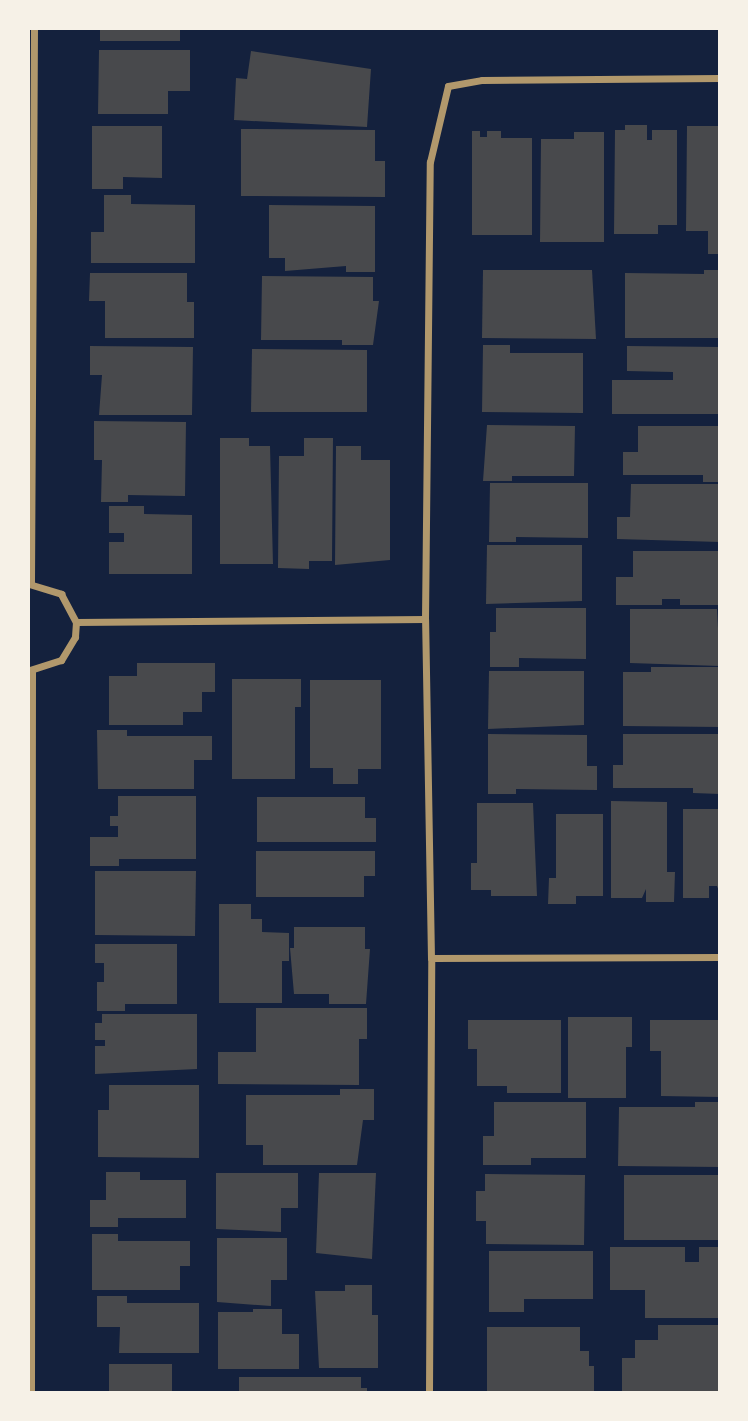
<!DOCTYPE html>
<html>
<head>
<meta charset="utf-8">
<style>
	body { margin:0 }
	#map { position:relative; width:748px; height:1421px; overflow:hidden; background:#14213d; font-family:Poppins,sans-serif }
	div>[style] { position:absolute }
	.building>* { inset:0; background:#48494c }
	.minor>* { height:7px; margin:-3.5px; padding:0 3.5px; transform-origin:3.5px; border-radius:3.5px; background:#b1986c }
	span { translate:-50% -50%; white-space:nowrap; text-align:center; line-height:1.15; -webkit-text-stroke:6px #f6f1e7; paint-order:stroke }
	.frame { position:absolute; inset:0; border:30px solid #f6f1e7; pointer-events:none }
</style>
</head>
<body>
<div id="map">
	<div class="building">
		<div style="clip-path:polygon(100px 28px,180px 28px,180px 41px,100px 41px)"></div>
		<div style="clip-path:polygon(99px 50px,190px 50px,190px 91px,168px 91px,168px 114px,98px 114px)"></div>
		<div style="clip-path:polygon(251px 51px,371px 69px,367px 127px,234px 120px,236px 78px,247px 79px)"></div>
		<div style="clip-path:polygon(625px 125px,647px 125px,647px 140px,652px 140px,652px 130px,677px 130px,677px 225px,658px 225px,658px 234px,614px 234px,615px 130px,625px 130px)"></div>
		<div style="clip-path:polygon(92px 126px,162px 126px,162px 178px,123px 177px,123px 189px,92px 189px)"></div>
		<div style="clip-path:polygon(687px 126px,720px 126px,720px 254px,708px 254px,708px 231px,686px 231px)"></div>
		<div style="clip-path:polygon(241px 129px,375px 130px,375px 161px,385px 161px,385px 197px,241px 196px)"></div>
		<div style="clip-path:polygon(472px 131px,480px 131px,480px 137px,487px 137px,487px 131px,501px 131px,501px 138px,532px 138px,532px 235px,472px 235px)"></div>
		<div style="clip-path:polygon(574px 132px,604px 132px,604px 242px,540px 242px,541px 139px,574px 139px)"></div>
		<div style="clip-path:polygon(104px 195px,131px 195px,131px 204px,195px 205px,195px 263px,91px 263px,91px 232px,104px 232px)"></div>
		<div style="clip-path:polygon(269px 205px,375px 206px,375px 272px,346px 272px,346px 266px,285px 271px,285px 258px,269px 258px)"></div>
		<div style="clip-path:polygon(483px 270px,592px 270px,596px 339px,482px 338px)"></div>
		<div style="clip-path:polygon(704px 270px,720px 270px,720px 338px,625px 338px,625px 273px,704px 274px)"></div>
		<div style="clip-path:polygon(90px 273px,187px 273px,187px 302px,194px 302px,194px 338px,105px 338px,105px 301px,89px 301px)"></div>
		<div style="clip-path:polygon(262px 276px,373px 277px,373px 301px,379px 301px,373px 345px,342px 345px,342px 340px,261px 340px)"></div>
		<div style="clip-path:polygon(483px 345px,510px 345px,510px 353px,583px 353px,583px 413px,482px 412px)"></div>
		<div style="clip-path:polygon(90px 346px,193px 347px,192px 415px,99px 415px,102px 375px,90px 375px)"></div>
		<div style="clip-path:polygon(627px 346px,720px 347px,720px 414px,612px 414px,612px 380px,673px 380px,673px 372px,627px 371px)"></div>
		<div style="clip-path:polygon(252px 349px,367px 350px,367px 412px,251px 412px)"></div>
		<div style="clip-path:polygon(94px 421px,186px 422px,185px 496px,128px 495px,128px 502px,101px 502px,102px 460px,94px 460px)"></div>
		<div style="clip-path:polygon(487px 425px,575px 426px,574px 476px,512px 476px,512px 481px,483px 481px)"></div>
		<div style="clip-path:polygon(638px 426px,720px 426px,720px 482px,703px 482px,703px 475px,623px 475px,623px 452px,638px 452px)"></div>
		<div style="clip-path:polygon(220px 438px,249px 438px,249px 446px,270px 446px,273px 564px,220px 564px)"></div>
		<div style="clip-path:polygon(304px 438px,333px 438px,332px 561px,309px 561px,309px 569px,278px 568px,279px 456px,304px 456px)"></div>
		<div style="clip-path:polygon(336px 446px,361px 446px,361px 460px,390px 460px,390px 560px,335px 565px)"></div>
		<div style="clip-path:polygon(490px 483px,588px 483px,588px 538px,516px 537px,516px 542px,489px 542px)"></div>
		<div style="clip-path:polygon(631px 484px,720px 484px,720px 542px,617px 539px,617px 517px,630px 517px)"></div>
		<div style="clip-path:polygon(109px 506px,144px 506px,144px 514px,192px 515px,192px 574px,109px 574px,109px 542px,124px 542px,124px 533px,109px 533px)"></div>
		<div style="clip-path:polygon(487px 545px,582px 545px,582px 601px,486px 604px)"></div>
		<div style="clip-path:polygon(633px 551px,719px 551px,720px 605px,680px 605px,680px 599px,662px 599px,662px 605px,616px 605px,616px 577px,633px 577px)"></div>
		<div style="clip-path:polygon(496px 608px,586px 608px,586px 659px,519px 658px,519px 667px,490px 667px,490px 632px,496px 632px)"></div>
		<div style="clip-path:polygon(630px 609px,717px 609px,720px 666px,630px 663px)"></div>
		<div style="clip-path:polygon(137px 663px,215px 663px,215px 692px,202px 692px,202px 712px,183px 712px,183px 725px,109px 725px,109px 676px,137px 676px)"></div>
		<div style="clip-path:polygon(651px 667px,720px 667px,720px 727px,623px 726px,623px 672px,651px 672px)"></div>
		<div style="clip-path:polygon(489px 671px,584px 671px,584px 725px,488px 729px)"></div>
		<div style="clip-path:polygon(232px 679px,301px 679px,301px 707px,295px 707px,295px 779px,232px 779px)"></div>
		<div style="clip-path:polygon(310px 680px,381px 680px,381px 769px,358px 769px,358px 784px,333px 784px,333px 768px,310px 768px)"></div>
		<div style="clip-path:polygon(97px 730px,127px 730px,127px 736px,212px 736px,212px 760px,194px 760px,194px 789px,98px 789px)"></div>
		<div style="clip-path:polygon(488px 734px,587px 735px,587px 766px,597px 766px,597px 790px,516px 789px,516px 794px,488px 794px)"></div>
		<div style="clip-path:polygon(623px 734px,720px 734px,720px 794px,693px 793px,693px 788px,613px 788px,613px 765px,623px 765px)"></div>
		<div style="clip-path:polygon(118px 796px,196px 796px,196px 859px,119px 859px,119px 866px,90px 866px,90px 837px,118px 837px,118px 826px,110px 826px,110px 816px,118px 816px)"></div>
		<div style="clip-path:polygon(257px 797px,365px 797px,365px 818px,376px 818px,376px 842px,257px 842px)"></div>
		<div style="clip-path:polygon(611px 801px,667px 802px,667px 872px,675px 872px,674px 902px,646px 902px,646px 889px,642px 898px,611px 898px)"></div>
		<div style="clip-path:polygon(477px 803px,533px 803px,537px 896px,491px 896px,491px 890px,471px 890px,471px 863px,477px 863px)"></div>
		<div style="clip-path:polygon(683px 809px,720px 809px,720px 894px,717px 886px,709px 886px,709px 898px,683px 898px)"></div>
		<div style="clip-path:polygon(556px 814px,603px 814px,603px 896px,576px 896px,576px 904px,548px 904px,549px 878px,556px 878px)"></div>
		<div style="clip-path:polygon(256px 851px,375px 851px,375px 876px,364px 876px,364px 897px,256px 897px)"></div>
		<div style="clip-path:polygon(95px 871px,196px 871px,195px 936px,95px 935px)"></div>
		<div style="clip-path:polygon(219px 904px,251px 904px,251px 919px,262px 919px,262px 932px,289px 933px,289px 961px,282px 961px,282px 1003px,219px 1003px)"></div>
		<div style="clip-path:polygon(294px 927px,365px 927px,365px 949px,370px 949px,366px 1004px,329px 1004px,329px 994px,294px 994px,290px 948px,294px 948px)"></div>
		<div style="clip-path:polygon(95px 944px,177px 944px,177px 1004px,125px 1004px,125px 1011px,97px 1011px,97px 982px,104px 982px,104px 963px,95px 963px)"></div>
		<div style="clip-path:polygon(256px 1008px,367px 1008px,367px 1039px,359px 1039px,359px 1085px,218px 1084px,218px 1052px,256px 1052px)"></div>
		<div style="clip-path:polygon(102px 1014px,197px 1014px,197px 1069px,95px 1074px,95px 1046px,105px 1046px,105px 1040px,95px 1040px,95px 1023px,102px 1023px)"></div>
		<div style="clip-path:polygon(568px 1017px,632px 1017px,632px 1047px,626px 1047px,626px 1098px,568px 1098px)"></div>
		<div style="clip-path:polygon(468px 1020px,561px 1020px,561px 1093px,507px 1093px,507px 1086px,477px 1086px,477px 1049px,468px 1049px)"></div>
		<div style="clip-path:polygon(650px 1020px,720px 1020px,720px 1097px,661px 1096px,661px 1051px,650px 1051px)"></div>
		<div style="clip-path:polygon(109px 1085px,199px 1085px,199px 1158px,98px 1157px,98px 1110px,109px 1110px)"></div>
		<div style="clip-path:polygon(340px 1089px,374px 1089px,374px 1120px,363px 1120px,357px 1165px,263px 1165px,263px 1145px,246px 1145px,246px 1095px,340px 1095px)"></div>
		<div style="clip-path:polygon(494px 1102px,586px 1102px,586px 1158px,531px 1158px,531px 1165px,483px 1165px,483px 1136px,494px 1136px)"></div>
		<div style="clip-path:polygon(695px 1102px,720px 1102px,720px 1167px,618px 1166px,619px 1107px,695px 1107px)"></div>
		<div style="clip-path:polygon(106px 1172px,140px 1172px,140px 1180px,186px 1180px,186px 1218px,118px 1218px,118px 1227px,90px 1227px,90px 1200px,106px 1200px)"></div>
		<div style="clip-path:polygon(216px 1173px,298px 1173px,298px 1208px,281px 1208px,281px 1232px,216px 1229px)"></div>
		<div style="clip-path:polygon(319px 1173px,376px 1173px,372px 1259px,316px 1253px)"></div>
		<div style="clip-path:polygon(485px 1174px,585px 1175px,584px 1245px,486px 1244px,486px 1221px,476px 1221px,476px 1191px,485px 1191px)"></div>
		<div style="clip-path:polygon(624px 1175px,720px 1175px,720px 1240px,624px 1240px)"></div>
		<div style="clip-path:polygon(92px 1234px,118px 1234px,118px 1241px,190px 1241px,190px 1266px,180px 1266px,180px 1290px,92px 1290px)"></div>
		<div style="clip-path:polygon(217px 1238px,287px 1238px,287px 1280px,271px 1280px,271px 1306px,217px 1302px)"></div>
		<div style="clip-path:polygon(610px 1247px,685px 1247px,685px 1262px,699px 1262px,699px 1247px,720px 1247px,720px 1318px,645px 1318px,645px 1290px,610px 1290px)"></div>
		<div style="clip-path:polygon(489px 1251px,593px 1251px,593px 1299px,524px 1299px,524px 1312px,489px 1312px)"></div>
		<div style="clip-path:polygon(345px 1285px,372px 1285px,372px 1315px,378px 1315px,378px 1368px,319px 1368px,315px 1291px,345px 1291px)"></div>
		<div style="clip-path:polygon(97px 1296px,127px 1296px,127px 1303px,199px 1303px,199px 1353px,119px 1353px,120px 1327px,97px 1327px)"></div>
		<div style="clip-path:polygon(253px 1309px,282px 1309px,282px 1334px,299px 1334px,299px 1369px,218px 1369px,218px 1312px,253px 1312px)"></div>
		<div style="clip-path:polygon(658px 1325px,720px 1325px,720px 1391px,622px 1391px,622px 1358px,635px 1358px,635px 1340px,658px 1340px)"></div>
		<div style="clip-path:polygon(487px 1327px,580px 1327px,580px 1351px,589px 1351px,589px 1366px,594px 1366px,594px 1393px,487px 1393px)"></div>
		<div style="clip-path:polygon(109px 1364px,172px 1364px,172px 1393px,109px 1393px)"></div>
		<div style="clip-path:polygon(239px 1377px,361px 1377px,361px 1388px,367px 1388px,367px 1393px,239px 1393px)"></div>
	</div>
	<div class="minor">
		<div style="left:31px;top:583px;width:555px;rotate:-89.69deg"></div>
		<div style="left:29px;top:584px;width:34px;rotate:17deg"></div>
		<div style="left:61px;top:594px;width:32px;rotate:62deg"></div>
		<div style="left:76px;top:622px;width:15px;rotate:94deg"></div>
		<div style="left:75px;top:637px;width:27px;rotate:121deg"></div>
		<div style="left:61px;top:660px;width:33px;rotate:162deg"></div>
		<div style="left:76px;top:622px;width:349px;rotate:-0.5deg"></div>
		<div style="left:431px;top:958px;width:289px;rotate:-0.2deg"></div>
		<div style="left:31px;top:1393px;width:723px;rotate:-89.92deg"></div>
		<div style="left:429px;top:1393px;width:435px;rotate:-89.7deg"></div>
		<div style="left:431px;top:958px;width:339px;rotate:-91deg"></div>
		<div style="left:425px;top:619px;width:457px;rotate:-89.4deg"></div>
		<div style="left:430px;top:162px;width:78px;rotate:-76.7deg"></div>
		<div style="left:448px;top:86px;width:35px;rotate:-10deg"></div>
		<div style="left:482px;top:80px;width:238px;rotate:-0.5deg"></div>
	</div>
	<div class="frame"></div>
</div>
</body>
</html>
